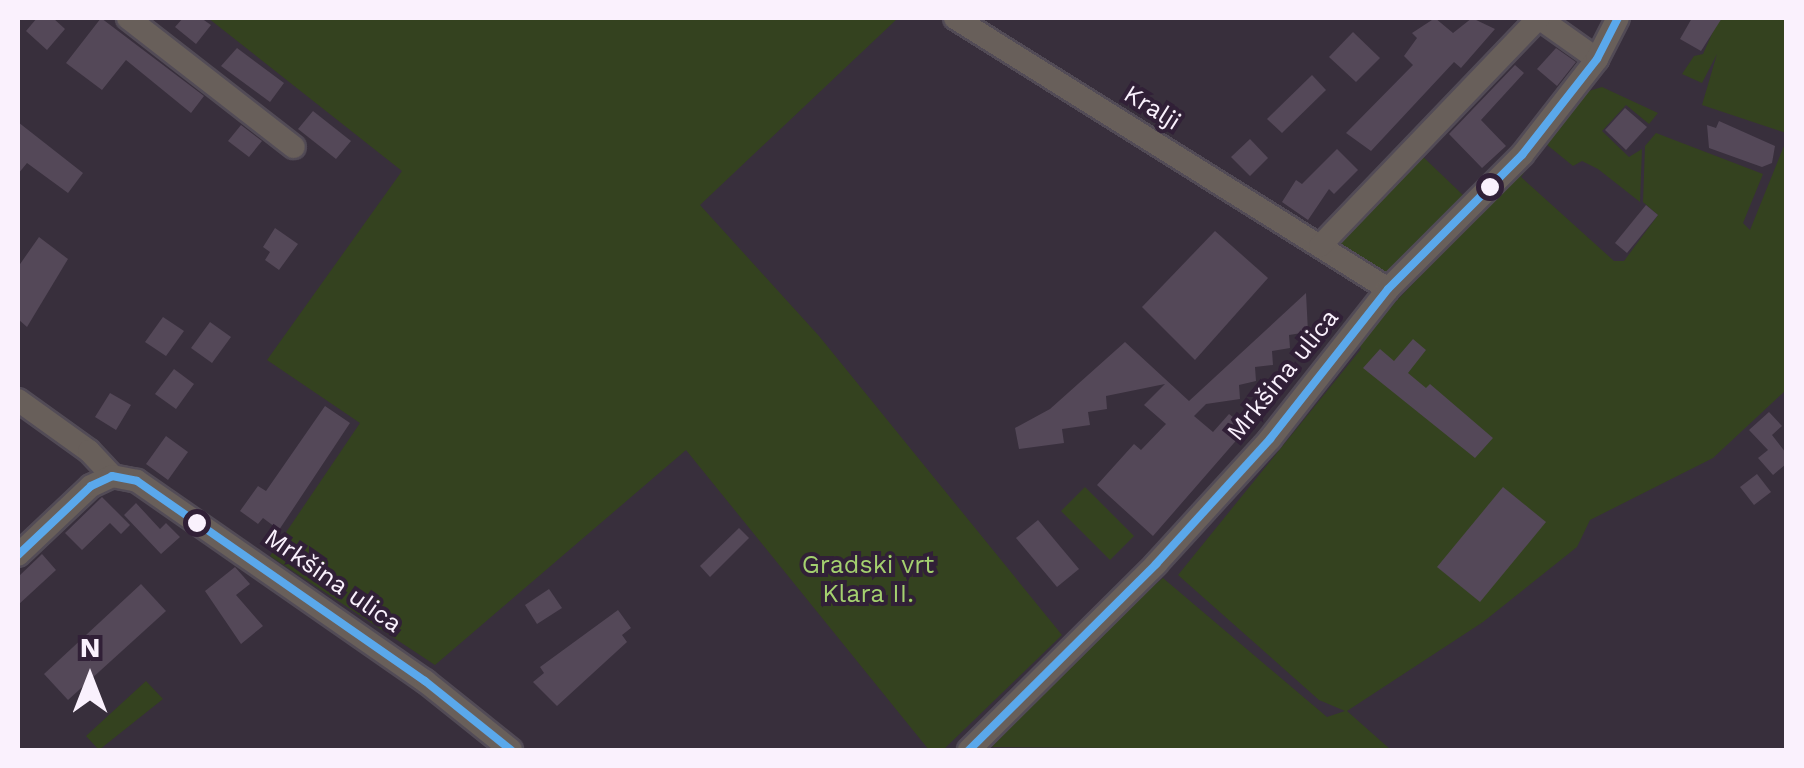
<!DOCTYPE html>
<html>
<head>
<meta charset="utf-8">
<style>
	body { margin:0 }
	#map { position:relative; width:1804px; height:768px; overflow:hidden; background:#382f3c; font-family:"Work Sans",sans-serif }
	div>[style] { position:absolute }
	.green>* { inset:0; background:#34421f }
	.building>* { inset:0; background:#544858 }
	.roads { filter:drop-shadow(2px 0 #524b56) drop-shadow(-2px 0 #524b56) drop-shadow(0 2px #524b56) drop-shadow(0 -2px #524b56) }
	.minor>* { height:22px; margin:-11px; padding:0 11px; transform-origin:11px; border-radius:11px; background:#685f5a }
	.bus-1>* { height:8px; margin:-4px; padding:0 4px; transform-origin:4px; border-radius:4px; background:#5aa8eb }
	.dots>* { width:28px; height:28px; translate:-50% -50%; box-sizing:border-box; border:5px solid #312037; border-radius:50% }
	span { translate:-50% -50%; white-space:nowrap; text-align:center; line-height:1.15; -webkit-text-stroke:8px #312037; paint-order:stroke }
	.street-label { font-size:25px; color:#faf1fd }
	.park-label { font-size:25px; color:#a4d06f }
	.frame { position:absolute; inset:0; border:20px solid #faf1fd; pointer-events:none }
	.north { position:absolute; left:40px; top:628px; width:100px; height:100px; -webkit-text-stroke:8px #312037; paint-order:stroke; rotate:0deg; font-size:28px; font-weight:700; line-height:40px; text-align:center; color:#faf1fd }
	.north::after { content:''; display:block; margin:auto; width:35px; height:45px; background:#faf1fd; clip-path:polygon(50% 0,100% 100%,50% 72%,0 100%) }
</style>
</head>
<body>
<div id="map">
	<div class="green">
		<div style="clip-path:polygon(208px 18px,898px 18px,700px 205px,819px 336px,1062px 635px,943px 750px,929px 750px,686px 450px,435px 665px,270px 556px,360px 423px,267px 360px,402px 171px)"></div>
		<div style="clip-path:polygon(1719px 18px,1786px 18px,1786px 133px,1702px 105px,1717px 54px,1702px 83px,1682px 74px,1694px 56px,1703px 54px)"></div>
		<div style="clip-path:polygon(1602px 87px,1658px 113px,1649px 124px,1626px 105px,1602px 131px,1629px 157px,1642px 149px,1640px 202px,1598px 169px,1582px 161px,1573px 166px,1546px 144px,1589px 91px)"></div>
		<div style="clip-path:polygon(1656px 133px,1763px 174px,1743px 223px,1750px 230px,1786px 141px,1786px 390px,1713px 458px,1590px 520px,1577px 547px,1483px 622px,1347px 711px,1391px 750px,992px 747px,1104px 627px,1163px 578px,1327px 717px,1345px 711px,1319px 700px,1178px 575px,1361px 349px,1358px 341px,1537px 154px,1521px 177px,1614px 261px,1624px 261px,1658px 215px,1643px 202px,1645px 146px)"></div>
		<div style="clip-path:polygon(1418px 152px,1465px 197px,1387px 274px,1337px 243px)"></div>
		<div style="clip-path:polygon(1085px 487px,1134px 536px,1110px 560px,1061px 511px)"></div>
		<div style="clip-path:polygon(146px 681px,163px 699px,99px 750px,86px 736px)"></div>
	</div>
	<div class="building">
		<div style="clip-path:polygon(37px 18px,53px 18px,65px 29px,47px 50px,26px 31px)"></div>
		<div style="clip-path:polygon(101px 18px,204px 96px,191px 113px,126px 60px,102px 90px,66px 63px)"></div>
		<div style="clip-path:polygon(183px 18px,201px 18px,211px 25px,196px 44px,175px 27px)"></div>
		<div style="clip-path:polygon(1435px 18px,1453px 33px,1472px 18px,1495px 29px,1461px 68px,1454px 62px,1371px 151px,1346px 133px,1413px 65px,1404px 56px,1417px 38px,1412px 33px)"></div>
		<div style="clip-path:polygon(1692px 18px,1722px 18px,1701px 51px,1680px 39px)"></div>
		<div style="clip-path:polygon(1353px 32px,1380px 58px,1356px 82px,1329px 57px)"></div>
		<div style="clip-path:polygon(237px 48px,284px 83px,270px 102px,221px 66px)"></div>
		<div style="clip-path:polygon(1556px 48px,1576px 62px,1557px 86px,1537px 69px)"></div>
		<div style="clip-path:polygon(1515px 65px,1524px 73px,1481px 120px,1506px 146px,1482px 168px,1449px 134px)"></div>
		<div style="clip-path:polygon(1312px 75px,1326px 90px,1282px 133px,1267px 119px)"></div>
		<div style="clip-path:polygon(1625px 108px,1647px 127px,1626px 150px,1605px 130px)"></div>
		<div style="clip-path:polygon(313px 111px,351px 141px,336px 159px,298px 129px)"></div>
		<div style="clip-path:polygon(1719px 121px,1775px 146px,1772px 163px,1762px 167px,1709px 148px,1707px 125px,1716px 128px)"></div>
		<div style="clip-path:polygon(18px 122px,83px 173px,68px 193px,27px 163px,18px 174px)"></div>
		<div style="clip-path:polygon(241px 125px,262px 141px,249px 157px,228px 141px)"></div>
		<div style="clip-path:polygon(1250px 139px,1268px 158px,1250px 176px,1231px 157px)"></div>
		<div style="clip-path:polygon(1337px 149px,1358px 170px,1334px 194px,1329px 189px,1308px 220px,1282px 202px,1296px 180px,1302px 184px)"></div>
		<div style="clip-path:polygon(1646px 205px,1658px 215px,1627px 253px,1615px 243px)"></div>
		<div style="clip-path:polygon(275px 228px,298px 244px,279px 270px,265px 260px,270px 252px,263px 247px)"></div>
		<div style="clip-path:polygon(1215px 231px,1268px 278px,1195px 360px,1142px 307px)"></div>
		<div style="clip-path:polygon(39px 237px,68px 259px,27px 327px,18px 319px,18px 267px)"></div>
		<div style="clip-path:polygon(1306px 293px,1308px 332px,1289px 335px,1290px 348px,1272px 351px,1273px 365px,1255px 367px,1256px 381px,1239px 385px,1240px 399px,1206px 404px,1194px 416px,1213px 432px,1229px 414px,1247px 428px,1153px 536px,1097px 485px,1134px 444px,1141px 450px,1166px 424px,1144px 405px,1165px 384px,1106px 396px,1107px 409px,1088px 412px,1090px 425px,1062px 429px,1064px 443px,1019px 449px,1015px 428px,1050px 409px,1125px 342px,1189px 401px)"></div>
		<div style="clip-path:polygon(163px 317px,184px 331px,166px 356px,145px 342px)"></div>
		<div style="clip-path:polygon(210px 322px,231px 337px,212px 363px,191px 348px)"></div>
		<div style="clip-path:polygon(1413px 339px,1426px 350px,1408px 373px,1426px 388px,1430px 384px,1493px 438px,1475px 458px,1363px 368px,1380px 349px,1394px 361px)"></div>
		<div style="clip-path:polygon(174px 369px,194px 384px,176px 409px,155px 394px)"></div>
		<div style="clip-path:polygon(110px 393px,131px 405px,116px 430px,95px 417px)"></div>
		<div style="clip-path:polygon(325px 406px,350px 423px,279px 530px,263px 518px,258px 524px,240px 511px,258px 486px,266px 491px)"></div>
		<div style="clip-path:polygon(1769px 412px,1782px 426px,1772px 435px,1786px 453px,1786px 464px,1773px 475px,1758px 458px,1768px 450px,1749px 430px)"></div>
		<div style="clip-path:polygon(166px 436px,188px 452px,168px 480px,146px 464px)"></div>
		<div style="clip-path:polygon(1757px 474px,1771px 492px,1754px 505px,1740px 487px)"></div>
		<div style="clip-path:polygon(1503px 487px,1546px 522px,1480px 602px,1437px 567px)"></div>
		<div style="clip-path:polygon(102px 497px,130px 525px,121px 534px,110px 523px,82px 550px,65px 533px)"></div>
		<div style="clip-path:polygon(136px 503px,160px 529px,166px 523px,180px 537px,161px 554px,124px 515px)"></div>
		<div style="clip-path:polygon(1038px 520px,1079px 569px,1057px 587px,1016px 538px)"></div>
		<div style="clip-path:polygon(739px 528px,749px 538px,710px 577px,700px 566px)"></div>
		<div style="clip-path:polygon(42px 554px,56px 570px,18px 605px,18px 577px)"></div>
		<div style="clip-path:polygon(235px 567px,250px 584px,236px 595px,263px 626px,241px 644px,205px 591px)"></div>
		<div style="clip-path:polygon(141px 584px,166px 611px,68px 700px,44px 674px)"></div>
		<div style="clip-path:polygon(549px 589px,562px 608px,537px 624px,525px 605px)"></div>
		<div style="clip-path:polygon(618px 610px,631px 628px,622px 635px,627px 642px,557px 706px,533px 682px,544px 673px,540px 667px)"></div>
	</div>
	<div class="roads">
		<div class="minor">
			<div style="left:128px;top:18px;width:210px;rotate:37.9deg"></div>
			<div style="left:955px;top:18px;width:511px;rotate:32.04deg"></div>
			<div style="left:1539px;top:18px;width:71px;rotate:35.3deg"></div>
			<div style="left:1320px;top:246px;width:316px;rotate:-46.2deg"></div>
			<div style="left:18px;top:400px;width:87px;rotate:35.7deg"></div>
			<div style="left:89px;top:451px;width:34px;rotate:47deg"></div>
			<div style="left:18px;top:555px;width:100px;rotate:-43.4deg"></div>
			<div style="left:91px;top:486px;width:23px;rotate:-25deg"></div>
			<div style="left:112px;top:476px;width:25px;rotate:11deg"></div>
			<div style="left:137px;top:481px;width:351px;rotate:34.8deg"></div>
			<div style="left:425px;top:681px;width:110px;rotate:38.7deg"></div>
			<div style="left:969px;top:750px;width:264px;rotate:-44.8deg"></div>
			<div style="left:1156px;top:564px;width:169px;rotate:-47.6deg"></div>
			<div style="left:1270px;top:439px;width:191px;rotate:-51.8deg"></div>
			<div style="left:1388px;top:289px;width:190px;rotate:-45deg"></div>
			<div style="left:1522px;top:155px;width:122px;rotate:-52deg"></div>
			<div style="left:1597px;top:59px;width:46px;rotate:-62.9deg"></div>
		</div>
	</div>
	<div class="bus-1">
		<div style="left:18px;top:555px;width:100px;rotate:-43.4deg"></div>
		<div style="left:91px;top:486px;width:23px;rotate:-25deg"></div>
		<div style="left:112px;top:476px;width:25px;rotate:11deg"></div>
		<div style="left:137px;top:481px;width:351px;rotate:34.8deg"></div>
		<div style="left:425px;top:681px;width:110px;rotate:38.7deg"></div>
		<div style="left:969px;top:750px;width:264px;rotate:-44.8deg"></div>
		<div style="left:1156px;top:564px;width:169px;rotate:-47.6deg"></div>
		<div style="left:1270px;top:439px;width:191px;rotate:-51.8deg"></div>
		<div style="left:1388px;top:289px;width:190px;rotate:-45deg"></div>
		<div style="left:1522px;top:155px;width:122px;rotate:-52deg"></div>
		<div style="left:1597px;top:59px;width:46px;rotate:-62.9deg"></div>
	</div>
	<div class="dots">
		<div style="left:1490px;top:187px;background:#faf1fd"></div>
		<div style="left:197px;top:523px;background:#faf1fd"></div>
	</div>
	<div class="street-label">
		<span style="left:1152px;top:108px;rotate:32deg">Kralji</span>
		<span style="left:1283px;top:375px;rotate:-51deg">Mrkšina ulica</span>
		<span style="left:333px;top:581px;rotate:35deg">Mrkšina ulica</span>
	</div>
	<div class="park-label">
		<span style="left:868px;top:580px">Gradski vrt<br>Klara II.</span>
	</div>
	<div class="frame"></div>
	<div class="north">N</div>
</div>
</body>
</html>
